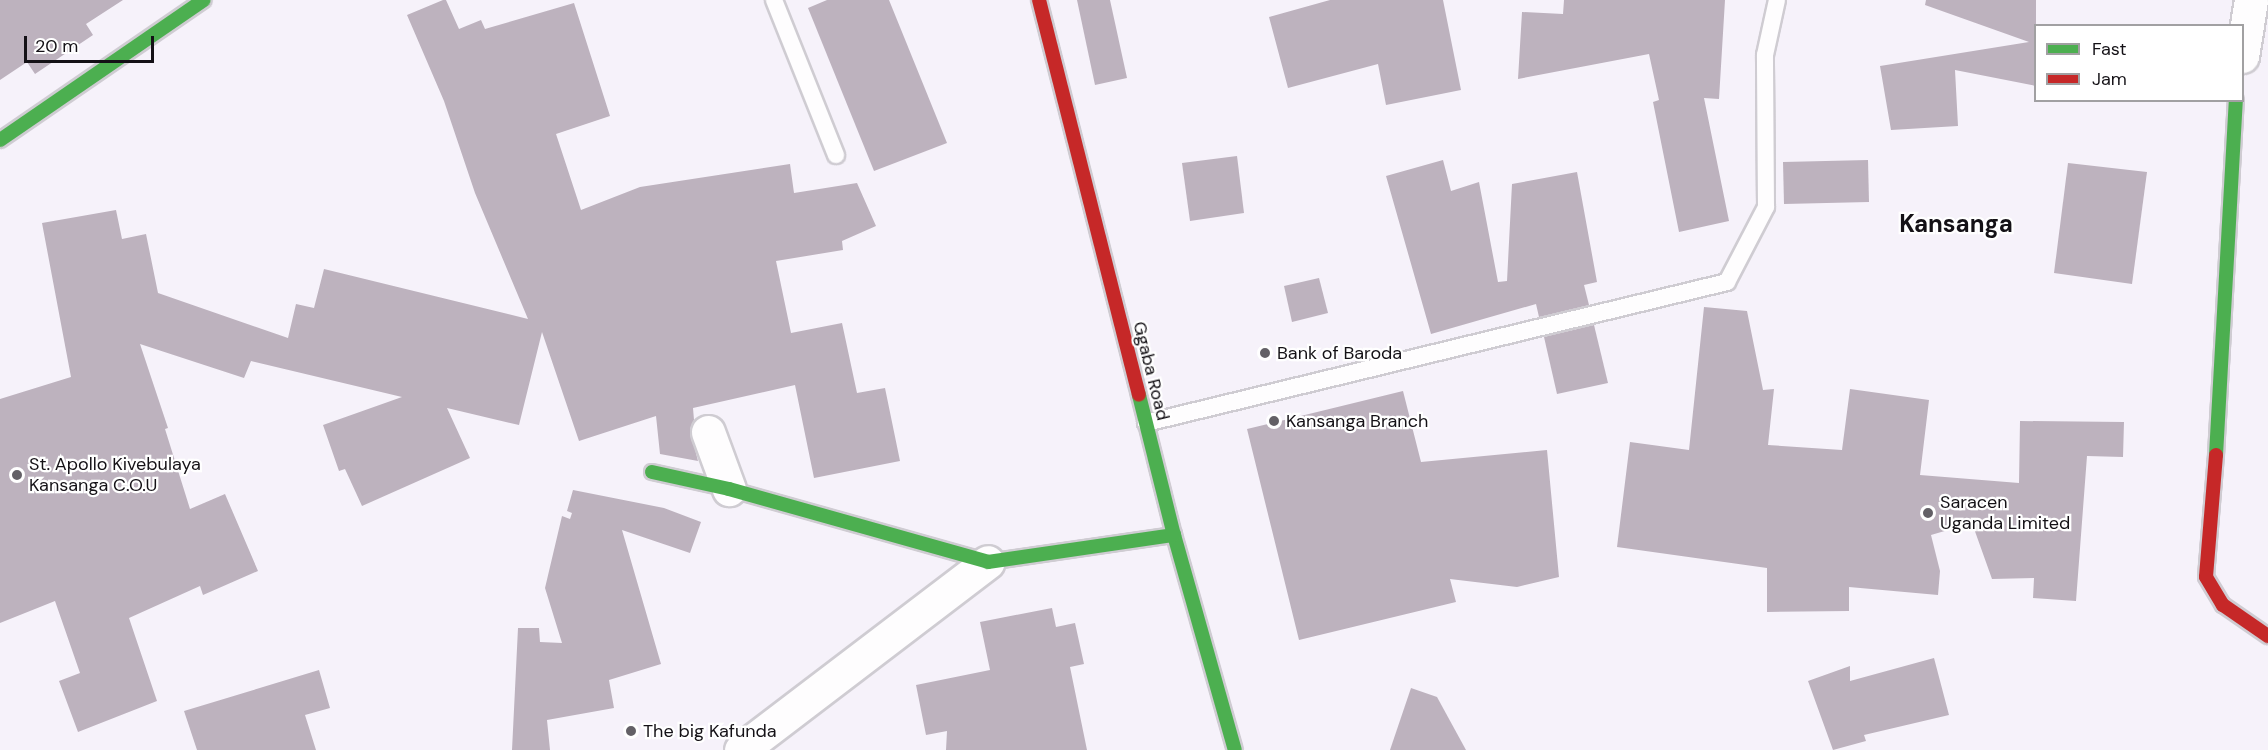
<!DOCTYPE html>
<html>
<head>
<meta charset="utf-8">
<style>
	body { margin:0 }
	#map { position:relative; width:2268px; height:750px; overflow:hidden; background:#f6f2fa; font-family:"DM Sans",sans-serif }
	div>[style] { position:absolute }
	.building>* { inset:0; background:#bdb2be }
	.roads { filter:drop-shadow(2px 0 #cfccd2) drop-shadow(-2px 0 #cfccd2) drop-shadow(0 2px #cfccd2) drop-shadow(0 -2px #cfccd2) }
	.lane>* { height:16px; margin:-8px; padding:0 8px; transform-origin:8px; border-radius:8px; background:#fefdfe }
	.street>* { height:33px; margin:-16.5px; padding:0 16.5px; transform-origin:16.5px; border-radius:16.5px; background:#fefdfe }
	.fast>* { height:14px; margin:-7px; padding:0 7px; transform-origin:7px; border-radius:7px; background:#4caf50 }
	.jam>* { height:14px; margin:-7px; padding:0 7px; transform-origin:7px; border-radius:7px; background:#c62828 }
	.dots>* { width:16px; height:16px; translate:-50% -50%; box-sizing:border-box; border:3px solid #fff; border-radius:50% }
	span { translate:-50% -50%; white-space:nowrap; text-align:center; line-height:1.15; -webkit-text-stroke:4.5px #fff; paint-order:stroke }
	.poi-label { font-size:18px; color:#141116 }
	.left { translate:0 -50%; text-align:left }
	.street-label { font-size:18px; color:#141116 }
	.district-label { font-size:24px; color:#141116; font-weight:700 }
	.legend { position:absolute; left:2034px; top:24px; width:210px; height:78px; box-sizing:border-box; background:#fff; border:2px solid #a1a0a2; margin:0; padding:8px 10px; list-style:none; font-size:18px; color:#141116 }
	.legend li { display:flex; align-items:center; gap:12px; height:30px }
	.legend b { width:30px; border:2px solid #a1a0a2 }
	.scale { position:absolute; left:24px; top:36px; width:130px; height:27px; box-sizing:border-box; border:3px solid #141116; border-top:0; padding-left:8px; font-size:18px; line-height:21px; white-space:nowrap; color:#141116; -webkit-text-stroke:4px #fff; paint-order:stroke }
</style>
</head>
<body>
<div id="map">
	<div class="building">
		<div style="clip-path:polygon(0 0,123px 0,86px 24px,93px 35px,35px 74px,27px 62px,0 80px)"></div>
		<div style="clip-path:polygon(443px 0,446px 0,459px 29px,481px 20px,485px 29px,574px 3px,610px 116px,556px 134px,581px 210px,640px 187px,790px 164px,794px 193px,857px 183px,876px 226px,842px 241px,843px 250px,776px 261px,791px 333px,842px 323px,857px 393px,885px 388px,900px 461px,814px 478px,795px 385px,693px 408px,694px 420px,690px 429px,698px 461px,660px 454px,656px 416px,579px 441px,542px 332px,519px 425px,447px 408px,470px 458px,362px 506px,345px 469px,339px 471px,323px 425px,402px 397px,251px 361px,244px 378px,140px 344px,168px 428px,165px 429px,190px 509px,225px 494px,258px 571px,203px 595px,200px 586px,129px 618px,157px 701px,78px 732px,59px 681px,80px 673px,55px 601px,0 623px,0 399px,71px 377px,42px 223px,116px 210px,122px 239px,146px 234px,158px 293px,288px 338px,296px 304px,314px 308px,324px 269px,528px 319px,475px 193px,444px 101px,407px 15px)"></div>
		<div style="clip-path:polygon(827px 0,889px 0,947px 143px,874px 171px,808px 8px)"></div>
		<div style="clip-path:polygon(1077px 0,1110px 0,1127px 78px,1095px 85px)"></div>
		<div style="clip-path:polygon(1330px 0,1443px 0,1461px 90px,1386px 105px,1378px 64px,1288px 88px,1269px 17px)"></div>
		<div style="clip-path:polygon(1564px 0,1725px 0,1719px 99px,1704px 98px,1729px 221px,1679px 232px,1653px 102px,1659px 100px,1649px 54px,1518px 79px,1522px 12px,1563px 14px)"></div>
		<div style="clip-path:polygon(1926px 0,2036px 0,2036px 86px,1955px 70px,1958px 126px,1891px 130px,1880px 66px,2029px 42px,1925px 5px)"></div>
		<div style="clip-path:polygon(1237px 156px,1244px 213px,1190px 221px,1182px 163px)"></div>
		<div style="clip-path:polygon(1443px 160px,1451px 191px,1479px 182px,1498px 282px,1507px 281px,1512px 184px,1577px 172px,1597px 282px,1584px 285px,1589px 305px,1539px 317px,1536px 304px,1431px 334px,1386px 176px)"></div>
		<div style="clip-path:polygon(1868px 160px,1869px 202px,1784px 204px,1783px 162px)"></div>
		<div style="clip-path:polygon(2068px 163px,2147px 172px,2132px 284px,2054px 273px)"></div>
		<div style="clip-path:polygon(1319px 278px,1328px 313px,1292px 322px,1284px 286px)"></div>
		<div style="clip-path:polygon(1704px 307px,1747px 311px,1763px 390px,1774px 389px,1768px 445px,1842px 450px,1850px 389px,1929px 400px,1920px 475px,2019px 483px,2020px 421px,2124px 422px,2123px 457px,2087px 456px,2076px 601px,2033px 598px,2034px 578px,1992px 579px,1972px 523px,1931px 535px,1940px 571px,1938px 595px,1849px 587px,1849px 611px,1767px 612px,1767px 568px,1617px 547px,1630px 442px,1689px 450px)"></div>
		<div style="clip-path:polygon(1594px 325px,1608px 383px,1557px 394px,1544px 337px)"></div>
		<div style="clip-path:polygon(1403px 391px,1421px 462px,1547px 450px,1559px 577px,1517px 587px,1450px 579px,1456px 602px,1299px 640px,1247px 429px)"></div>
		<div style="clip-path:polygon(573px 490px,664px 508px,701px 522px,690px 553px,622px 530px,661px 664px,609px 680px,614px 708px,547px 720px,550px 750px,512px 750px,518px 628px,539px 628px,540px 642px,562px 643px,545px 588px,562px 516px,570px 519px,572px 513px,567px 511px)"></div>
		<div style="clip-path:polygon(1052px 608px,1056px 627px,1075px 623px,1084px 664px,1070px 667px,1087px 750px,946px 750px,947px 731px,926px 735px,916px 685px,990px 670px,980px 622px)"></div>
		<div style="clip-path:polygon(1934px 658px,1949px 715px,1864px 735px,1866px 741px,1833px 750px,1808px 681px,1850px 666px,1850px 681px)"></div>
		<div style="clip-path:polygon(319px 670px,330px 708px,305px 715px,316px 750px,197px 750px,184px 711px)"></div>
		<div style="clip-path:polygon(1411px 688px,1437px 697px,1466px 750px,1390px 750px)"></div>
	</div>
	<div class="roads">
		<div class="lane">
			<div style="left:774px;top:0;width:167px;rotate:68.2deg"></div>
			<div style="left:1146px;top:423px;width:598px;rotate:-13.64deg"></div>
			<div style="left:1727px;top:282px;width:85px;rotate:-62.5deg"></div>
			<div style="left:1766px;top:207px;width:152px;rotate:-90.4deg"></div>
			<div style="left:1765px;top:55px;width:56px;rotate:-77.7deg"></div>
		</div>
		<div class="street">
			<div style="left:2242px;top:56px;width:57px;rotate:-80.9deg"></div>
			<div style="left:708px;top:432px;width:61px;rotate:69.8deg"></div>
			<div style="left:741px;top:750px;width:310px;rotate:-37.3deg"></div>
		</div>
		<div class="fast">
			<div style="left:0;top:140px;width:247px;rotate:-34.5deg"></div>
			<div style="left:1139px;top:395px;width:144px;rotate:76deg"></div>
			<div style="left:1174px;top:535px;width:223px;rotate:74.2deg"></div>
			<div style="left:2216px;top:455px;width:356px;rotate:-86.8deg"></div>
			<div style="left:652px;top:472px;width:79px;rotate:12.4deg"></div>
			<div style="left:729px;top:489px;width:269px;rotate:15.7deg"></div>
			<div style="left:988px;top:562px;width:188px;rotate:-8.3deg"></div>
		</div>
		<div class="jam">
			<div style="left:1039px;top:0;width:407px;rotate:75.8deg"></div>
			<div style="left:2216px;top:455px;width:122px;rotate:94.7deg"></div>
			<div style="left:2206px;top:577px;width:33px;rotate:59deg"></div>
			<div style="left:2223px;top:605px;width:55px;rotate:34.6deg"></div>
		</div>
	</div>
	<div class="dots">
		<div style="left:1265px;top:353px;background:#636066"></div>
		<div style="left:1274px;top:421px;background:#636066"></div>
		<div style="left:17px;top:475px;background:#636066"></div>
		<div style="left:1928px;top:513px;background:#636066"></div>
		<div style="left:631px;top:731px;background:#636066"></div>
	</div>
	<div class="poi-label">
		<span class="left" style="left:1277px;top:353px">Bank of Baroda</span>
		<span class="left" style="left:1286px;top:421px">Kansanga Branch</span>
		<span class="left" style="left:29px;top:475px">St. Apollo Kivebulaya<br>Kansanga C.O.U</span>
		<span class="left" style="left:1940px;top:513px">Saracen<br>Uganda Limited</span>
		<span class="left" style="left:643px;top:731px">The big Kafunda</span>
	</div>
	<div class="street-label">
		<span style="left:1151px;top:371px;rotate:76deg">Ggaba Road</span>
	</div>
	<div class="district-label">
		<span style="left:1956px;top:224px">Kansanga</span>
	</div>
	<ul class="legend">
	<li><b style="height:8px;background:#4caf50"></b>Fast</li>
	<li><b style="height:8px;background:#c62828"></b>Jam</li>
	</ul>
	<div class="scale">20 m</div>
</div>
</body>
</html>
